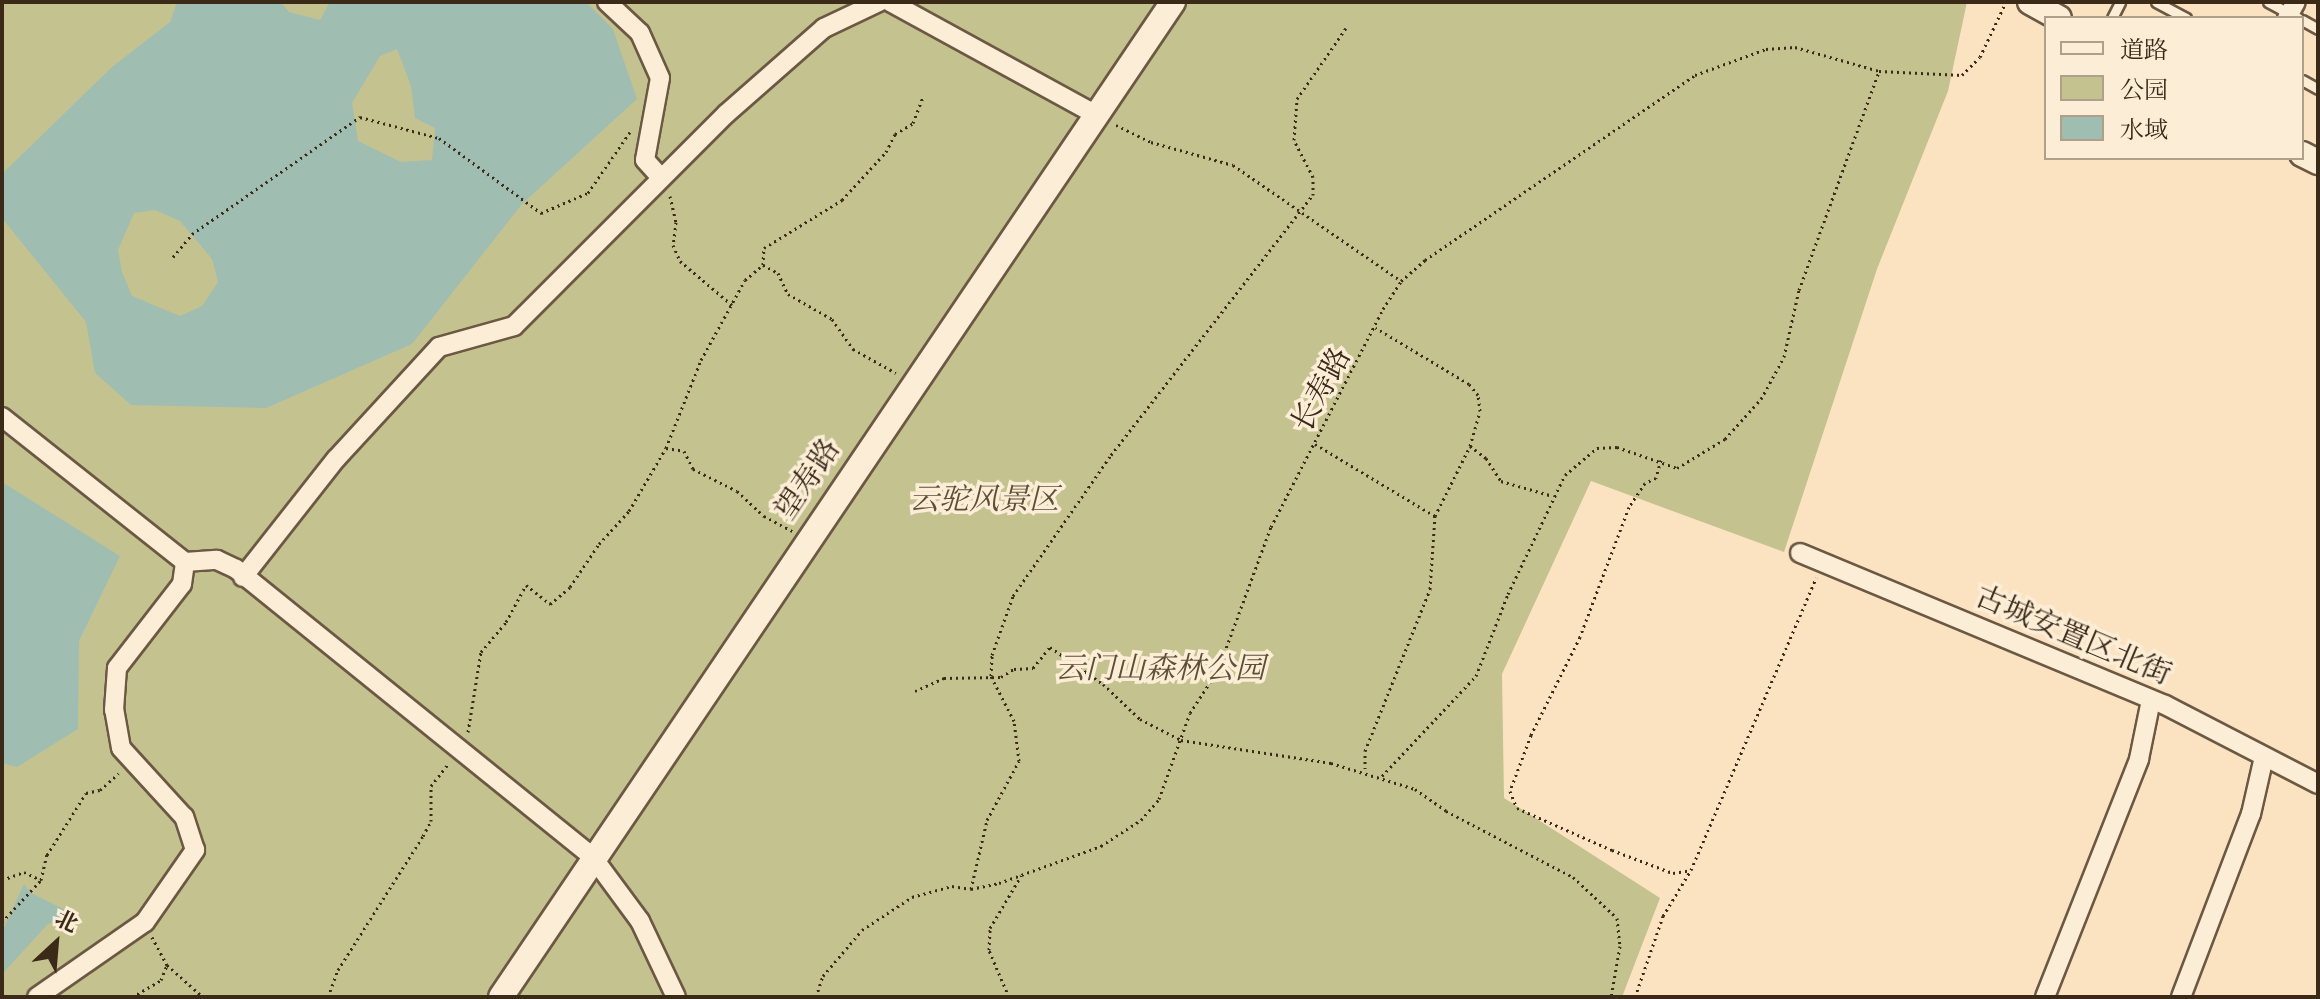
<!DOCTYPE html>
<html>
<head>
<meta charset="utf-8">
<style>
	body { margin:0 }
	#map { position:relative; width:2320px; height:999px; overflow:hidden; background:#fbe3c1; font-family:"IM FELL Double Pica","Noto Serif SC",serif }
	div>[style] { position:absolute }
	.green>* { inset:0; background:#c4c28f }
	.water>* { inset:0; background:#9fbeb1 }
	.path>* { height:3px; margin-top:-1.5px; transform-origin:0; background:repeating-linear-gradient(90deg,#3c2a19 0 2px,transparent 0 6px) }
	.roads { filter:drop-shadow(2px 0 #6c5843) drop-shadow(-2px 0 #6c5843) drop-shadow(0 2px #6c5843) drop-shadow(0 -2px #6c5843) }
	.lane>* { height:9px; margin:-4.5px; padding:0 4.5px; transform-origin:4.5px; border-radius:4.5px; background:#fcedd7 }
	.street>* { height:18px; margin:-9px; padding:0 9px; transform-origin:9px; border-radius:9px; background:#fcedd7 }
	.secondary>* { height:24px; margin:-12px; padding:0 12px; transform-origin:12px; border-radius:12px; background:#fcedd7 }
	span { translate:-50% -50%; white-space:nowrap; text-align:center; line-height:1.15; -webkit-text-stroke:7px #fcedd7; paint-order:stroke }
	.street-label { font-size:30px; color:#3c2a19 }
	.park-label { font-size:30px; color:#5e5036; font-style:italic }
	.frame { position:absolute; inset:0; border:4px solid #3c2a19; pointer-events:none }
	.legend { position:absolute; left:2044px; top:16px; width:260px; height:144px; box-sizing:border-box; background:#fcedd7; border:2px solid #af9f8b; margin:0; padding:10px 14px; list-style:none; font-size:24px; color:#3c2a19 }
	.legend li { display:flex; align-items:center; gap:16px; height:40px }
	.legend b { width:40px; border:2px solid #af9f8b }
	.north { position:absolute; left:16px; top:903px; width:80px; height:80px; -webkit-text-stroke:6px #fcedd7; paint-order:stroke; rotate:26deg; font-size:22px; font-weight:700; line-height:32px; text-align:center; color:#3c2a19 }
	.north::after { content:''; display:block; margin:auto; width:28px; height:36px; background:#3c2a19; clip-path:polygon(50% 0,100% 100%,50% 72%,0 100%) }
</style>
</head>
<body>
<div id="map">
	<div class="green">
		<div style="clip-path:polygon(2px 2px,1967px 2px,1948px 91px,1877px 269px,1784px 552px,1591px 481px,1502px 674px,1504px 798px,1660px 898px,1622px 997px,2px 997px)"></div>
	</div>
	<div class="water">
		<div style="clip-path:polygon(evenodd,177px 2px,281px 2px,289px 12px,320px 20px,330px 2px,586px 2px,613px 29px,637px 99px,522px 204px,412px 344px,266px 408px,131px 405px,95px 373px,86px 322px,2px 218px,2px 174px,112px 67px,170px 22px,177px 2px,397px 49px,411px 86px,415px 118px,435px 128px,432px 160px,401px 162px,358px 141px,352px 103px,380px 56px,397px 49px,177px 2px,155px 210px,180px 221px,212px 259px,218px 282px,202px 306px,180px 316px,132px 296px,122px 272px,118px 250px,134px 213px,155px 210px)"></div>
		<div style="clip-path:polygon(2px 482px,120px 556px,79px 641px,78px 729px,17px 767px,2px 763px)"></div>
		<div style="clip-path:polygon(24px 884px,31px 893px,76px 915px,48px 924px,2px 974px,2px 932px)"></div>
	</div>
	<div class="path">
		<div style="left:1116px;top:125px;width:39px;rotate:26deg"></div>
		<div style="left:1151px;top:142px;width:85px;rotate:15.7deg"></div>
		<div style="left:1233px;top:165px;width:204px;rotate:34.6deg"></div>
		<div style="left:670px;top:196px;width:27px;rotate:77deg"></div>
		<div style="left:676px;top:222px;width:23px;rotate:97deg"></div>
		<div style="left:673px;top:245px;width:17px;rotate:66deg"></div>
		<div style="left:680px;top:261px;width:68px;rotate:40.2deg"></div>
		<div style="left:173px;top:257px;width:30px;rotate:-50deg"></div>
		<div style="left:192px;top:234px;width:205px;rotate:-34.9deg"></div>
		<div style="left:360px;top:117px;width:82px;rotate:14.9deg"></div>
		<div style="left:439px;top:138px;width:127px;rotate:36.3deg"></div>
		<div style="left:541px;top:213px;width:51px;rotate:-23.1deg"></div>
		<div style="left:588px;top:193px;width:74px;rotate:-55.5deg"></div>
		<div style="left:763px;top:265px;width:17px;rotate:28deg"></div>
		<div style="left:778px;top:273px;width:23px;rotate:65deg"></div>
		<div style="left:788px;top:294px;width:51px;rotate:29.6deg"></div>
		<div style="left:832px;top:319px;width:37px;rotate:55deg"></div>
		<div style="left:853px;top:349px;width:49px;rotate:29.2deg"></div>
		<div style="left:1315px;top:444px;width:140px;rotate:31deg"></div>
		<div style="left:1470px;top:446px;width:20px;rotate:37deg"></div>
		<div style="left:1486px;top:458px;width:27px;rotate:57deg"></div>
		<div style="left:1501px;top:481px;width:54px;rotate:16.1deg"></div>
		<div style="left:666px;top:448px;width:18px;rotate:9deg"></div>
		<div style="left:684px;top:451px;width:20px;rotate:63deg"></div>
		<div style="left:693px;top:469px;width:49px;rotate:26.6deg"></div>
		<div style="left:737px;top:491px;width:37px;rotate:43deg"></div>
		<div style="left:764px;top:516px;width:32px;rotate:28deg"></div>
		<div style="left:1661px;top:460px;width:19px;rotate:106deg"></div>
		<div style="left:1656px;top:478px;width:12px;rotate:156deg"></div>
		<div style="left:1645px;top:483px;width:29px;rotate:124deg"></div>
		<div style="left:1629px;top:507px;width:139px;rotate:110.7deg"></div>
		<div style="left:1580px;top:637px;width:110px;rotate:116.6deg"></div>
		<div style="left:1531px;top:735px;width:60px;rotate:110.6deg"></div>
		<div style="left:1510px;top:791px;width:18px;rotate:68deg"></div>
		<div style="left:1517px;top:808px;width:104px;rotate:23.9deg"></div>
		<div style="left:1612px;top:850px;width:65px;rotate:20.7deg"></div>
		<div style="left:1673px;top:873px;width:18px;rotate:-9deg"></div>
		<div style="left:915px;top:691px;width:32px;rotate:-24deg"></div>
		<div style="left:944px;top:678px;width:57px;rotate:-1deg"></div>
		<div style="left:1001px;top:677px;width:15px;rotate:-32deg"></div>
		<div style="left:1014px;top:669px;width:19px;rotate:-3deg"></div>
		<div style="left:1033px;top:668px;width:27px;rotate:-51deg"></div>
		<div style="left:1050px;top:647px;width:65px;rotate:34.9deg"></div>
		<div style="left:1103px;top:684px;width:51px;rotate:43.4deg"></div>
		<div style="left:1140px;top:719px;width:46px;rotate:27.1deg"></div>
		<div style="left:1181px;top:740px;width:152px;rotate:8.7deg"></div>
		<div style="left:1331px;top:763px;width:88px;rotate:17.2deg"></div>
		<div style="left:1415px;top:789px;width:38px;rotate:35deg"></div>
		<div style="left:1446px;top:811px;width:143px;rotate:27.5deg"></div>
		<div style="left:1573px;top:877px;width:60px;rotate:43deg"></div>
		<div style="left:1617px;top:918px;width:28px;rotate:84deg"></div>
		<div style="left:1620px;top:946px;width:52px;rotate:100deg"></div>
		<div style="left:468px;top:732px;width:81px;rotate:-80.8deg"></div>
		<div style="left:481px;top:652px;width:39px;rotate:-50deg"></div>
		<div style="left:506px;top:622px;width:42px;rotate:-61.6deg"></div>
		<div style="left:526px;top:585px;width:31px;rotate:38deg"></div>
		<div style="left:550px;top:604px;width:26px;rotate:-40deg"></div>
		<div style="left:570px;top:587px;width:52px;rotate:-56deg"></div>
		<div style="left:599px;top:544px;width:45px;rotate:-47.7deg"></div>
		<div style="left:629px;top:511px;width:73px;rotate:-59.6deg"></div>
		<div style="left:666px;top:448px;width:95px;rotate:-68.3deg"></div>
		<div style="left:701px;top:360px;width:91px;rotate:-61.2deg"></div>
		<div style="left:745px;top:280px;width:23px;rotate:-40deg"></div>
		<div style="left:763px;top:265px;width:17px;rotate:-87deg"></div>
		<div style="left:764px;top:248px;width:92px;rotate:-31.6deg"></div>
		<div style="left:842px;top:200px;width:65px;rotate:-47.5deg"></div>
		<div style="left:886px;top:152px;width:20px;rotate:-63deg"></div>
		<div style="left:895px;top:134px;width:21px;rotate:-31deg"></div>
		<div style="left:913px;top:123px;width:28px;rotate:-69deg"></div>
		<div style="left:1365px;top:769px;width:18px;rotate:-90deg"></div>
		<div style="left:1365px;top:751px;width:175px;rotate:-68.1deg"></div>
		<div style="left:1430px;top:589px;width:73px;rotate:-86.1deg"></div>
		<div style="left:1435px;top:516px;width:78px;rotate:-63.4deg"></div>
		<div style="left:1470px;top:446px;width:36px;rotate:-74deg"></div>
		<div style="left:1480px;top:411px;width:16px;rotate:-97deg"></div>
		<div style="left:1478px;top:395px;width:14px;rotate:-129deg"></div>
		<div style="left:1469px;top:384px;width:109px;rotate:-148.9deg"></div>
		<div style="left:1382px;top:776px;width:137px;rotate:-46.8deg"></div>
		<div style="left:1476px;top:676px;width:88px;rotate:-68.7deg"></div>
		<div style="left:1508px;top:594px;width:132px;rotate:-64.4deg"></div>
		<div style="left:1565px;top:475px;width:42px;rotate:-40.2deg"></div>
		<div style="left:1597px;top:448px;width:20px;rotate:-3deg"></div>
		<div style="left:1617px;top:447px;width:64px;rotate:19.3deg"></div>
		<div style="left:1677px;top:468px;width:56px;rotate:-31.1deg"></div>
		<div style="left:1725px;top:439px;width:54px;rotate:-48deg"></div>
		<div style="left:1761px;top:399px;width:48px;rotate:-61.3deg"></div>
		<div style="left:1784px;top:357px;width:69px;rotate:-77.4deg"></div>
		<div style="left:1799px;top:290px;width:233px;rotate:-69.9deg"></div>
		<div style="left:2px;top:880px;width:23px;rotate:-20deg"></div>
		<div style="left:24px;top:872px;width:19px;rotate:25deg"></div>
		<div style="left:971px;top:889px;width:71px;rotate:-76.9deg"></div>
		<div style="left:987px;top:820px;width:67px;rotate:-61.5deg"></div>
		<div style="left:1019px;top:761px;width:40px;rotate:-97.1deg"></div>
		<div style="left:1014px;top:721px;width:51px;rotate:-117.1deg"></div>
		<div style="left:991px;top:676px;width:21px;rotate:-87deg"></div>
		<div style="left:992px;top:655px;width:63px;rotate:-70.4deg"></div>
		<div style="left:1013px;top:596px;width:172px;rotate:-55.2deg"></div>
		<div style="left:1111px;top:455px;width:329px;rotate:-52.2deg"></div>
		<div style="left:1313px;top:195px;width:18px;rotate:-90deg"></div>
		<div style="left:1313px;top:177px;width:42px;rotate:-117.2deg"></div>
		<div style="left:1294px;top:140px;width:41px;rotate:-85.8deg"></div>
		<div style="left:1297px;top:99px;width:86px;rotate:-55.4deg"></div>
		<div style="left:2px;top:922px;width:57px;rotate:-47.1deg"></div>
		<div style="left:41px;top:880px;width:26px;rotate:-77deg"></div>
		<div style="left:47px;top:855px;width:73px;rotate:-57.8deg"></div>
		<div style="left:86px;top:793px;width:14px;rotate:-12deg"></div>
		<div style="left:100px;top:790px;width:25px;rotate:-42deg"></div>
		<div style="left:152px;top:937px;width:32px;rotate:62deg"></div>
		<div style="left:167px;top:965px;width:48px;rotate:41.6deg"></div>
		<div style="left:132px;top:997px;width:34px;rotate:-30deg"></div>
		<div style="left:161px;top:980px;width:16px;rotate:-68deg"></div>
		<div style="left:328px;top:997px;width:29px;rotate:-70deg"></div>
		<div style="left:338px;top:970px;width:159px;rotate:-57.6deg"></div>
		<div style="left:423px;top:836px;width:17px;rotate:-62deg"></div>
		<div style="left:431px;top:821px;width:35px;rotate:-90deg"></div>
		<div style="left:431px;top:786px;width:28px;rotate:-52deg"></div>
		<div style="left:816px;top:997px;width:22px;rotate:-72deg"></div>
		<div style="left:823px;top:976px;width:60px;rotate:-49.7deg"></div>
		<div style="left:862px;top:930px;width:60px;rotate:-33.4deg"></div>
		<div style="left:912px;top:897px;width:41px;rotate:-15.4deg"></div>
		<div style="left:952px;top:886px;width:19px;rotate:9deg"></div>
		<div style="left:971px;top:889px;width:29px;rotate:-12deg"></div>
		<div style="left:999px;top:883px;width:109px;rotate:-19.9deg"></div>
		<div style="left:1101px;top:846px;width:48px;rotate:-33deg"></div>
		<div style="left:1141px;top:820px;width:28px;rotate:-49deg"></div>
		<div style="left:1159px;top:799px;width:91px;rotate:-70.2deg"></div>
		<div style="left:1190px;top:713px;width:51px;rotate:-56.9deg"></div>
		<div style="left:1218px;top:670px;width:153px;rotate:-69.7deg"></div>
		<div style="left:1271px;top:527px;width:245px;rotate:-62.8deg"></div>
		<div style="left:1383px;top:309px;width:33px;rotate:-57deg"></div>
		<div style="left:1401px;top:281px;width:32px;rotate:-41deg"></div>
		<div style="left:1425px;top:260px;width:327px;rotate:-34.4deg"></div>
		<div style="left:1695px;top:75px;width:76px;rotate:-20.1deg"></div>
		<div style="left:1766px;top:49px;width:29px;rotate:-4deg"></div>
		<div style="left:1795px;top:47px;width:87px;rotate:15.9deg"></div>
		<div style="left:1879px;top:71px;width:83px;rotate:2.8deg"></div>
		<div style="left:1962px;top:75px;width:25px;rotate:-45deg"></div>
		<div style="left:1980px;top:57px;width:61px;rotate:-64.7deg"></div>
		<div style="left:1009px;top:997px;width:51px;rotate:-113.1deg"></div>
		<div style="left:989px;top:950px;width:22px;rotate:-87deg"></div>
		<div style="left:990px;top:928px;width:61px;rotate:-59.2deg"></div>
		<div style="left:1635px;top:997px;width:86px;rotate:-70.9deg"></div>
		<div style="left:1663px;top:916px;width:54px;rotate:-58.7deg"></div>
		<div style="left:1691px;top:870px;width:318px;rotate:-66.8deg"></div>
	</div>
	<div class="roads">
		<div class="lane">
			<div style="left:2156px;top:2px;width:34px;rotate:28deg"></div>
			<div style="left:2268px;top:2px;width:34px;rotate:28deg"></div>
			<div style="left:2112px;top:18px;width:18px;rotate:-63deg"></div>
			<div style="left:2302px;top:20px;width:18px;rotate:29deg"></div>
			<div style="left:2302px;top:80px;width:18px;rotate:29deg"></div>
		</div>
		<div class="street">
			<div style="left:607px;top:2px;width:45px;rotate:43.2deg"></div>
			<div style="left:640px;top:33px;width:49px;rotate:66deg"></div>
			<div style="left:660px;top:78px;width:83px;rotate:100.4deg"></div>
			<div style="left:645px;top:160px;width:24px;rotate:48deg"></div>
			<div style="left:890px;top:2px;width:235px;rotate:28.7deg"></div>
			<div style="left:2287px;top:18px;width:18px;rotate:-61deg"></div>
			<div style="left:2px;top:417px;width:233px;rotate:38.4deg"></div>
			<div style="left:185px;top:562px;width:32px;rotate:-4deg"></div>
			<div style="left:217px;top:560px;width:21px;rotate:25deg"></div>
			<div style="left:236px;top:569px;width:457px;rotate:38.9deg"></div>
			<div style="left:592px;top:856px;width:81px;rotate:53.6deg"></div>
			<div style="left:640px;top:921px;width:84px;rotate:64.7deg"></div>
			<div style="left:1800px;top:553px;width:395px;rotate:22.6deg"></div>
			<div style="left:2165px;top:705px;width:172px;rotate:27.3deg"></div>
			<div style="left:243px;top:577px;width:150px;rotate:-51.8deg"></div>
			<div style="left:336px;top:459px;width:152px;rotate:-47.4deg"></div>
			<div style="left:439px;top:347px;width:78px;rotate:-15.6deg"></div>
			<div style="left:514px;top:326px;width:300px;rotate:-45deg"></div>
			<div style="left:726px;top:114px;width:130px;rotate:-41.3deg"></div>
			<div style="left:824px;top:28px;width:61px;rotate:-25.3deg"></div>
			<div style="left:37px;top:997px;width:131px;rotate:-34.8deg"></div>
			<div style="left:145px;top:922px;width:88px;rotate:-55.2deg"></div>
			<div style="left:195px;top:850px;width:35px;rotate:-108deg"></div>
			<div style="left:184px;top:817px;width:93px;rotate:-132.4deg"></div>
			<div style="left:121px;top:748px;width:39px;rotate:-100deg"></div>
			<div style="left:114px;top:710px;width:42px;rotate:-85.9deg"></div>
			<div style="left:117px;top:668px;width:106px;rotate:-52.3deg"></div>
			<div style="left:182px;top:584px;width:22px;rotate:-82deg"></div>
			<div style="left:2045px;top:997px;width:256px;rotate:-68.4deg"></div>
			<div style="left:2139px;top:759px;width:60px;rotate:-78.5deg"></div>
			<div style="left:2181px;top:997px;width:196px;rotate:-69.1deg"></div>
			<div style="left:2251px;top:814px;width:58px;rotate:-77.2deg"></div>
		</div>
		<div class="secondary">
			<div style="left:2030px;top:2px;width:33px;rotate:29deg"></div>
			<div style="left:2302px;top:154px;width:18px;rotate:27deg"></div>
			<div style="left:501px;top:997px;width:1201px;rotate:-55.97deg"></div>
		</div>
	</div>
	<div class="street-label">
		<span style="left:1322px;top:390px;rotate:-62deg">长寿路</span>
		<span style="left:808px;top:480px;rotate:-56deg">望寿路</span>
		<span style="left:2073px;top:636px;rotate:23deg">古城安置区北街</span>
	</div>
	<div class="park-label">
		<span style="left:984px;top:500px">云驼风景区</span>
		<span style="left:1160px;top:669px">云门山森林公园</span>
	</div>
	<div class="frame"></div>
	<ul class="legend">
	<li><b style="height:10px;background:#fcedd7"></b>道路</li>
	<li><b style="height:22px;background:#c4c28f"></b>公园</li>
	<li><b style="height:22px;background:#9fbeb1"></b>水域</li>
	</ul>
	<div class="north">北</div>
</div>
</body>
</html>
